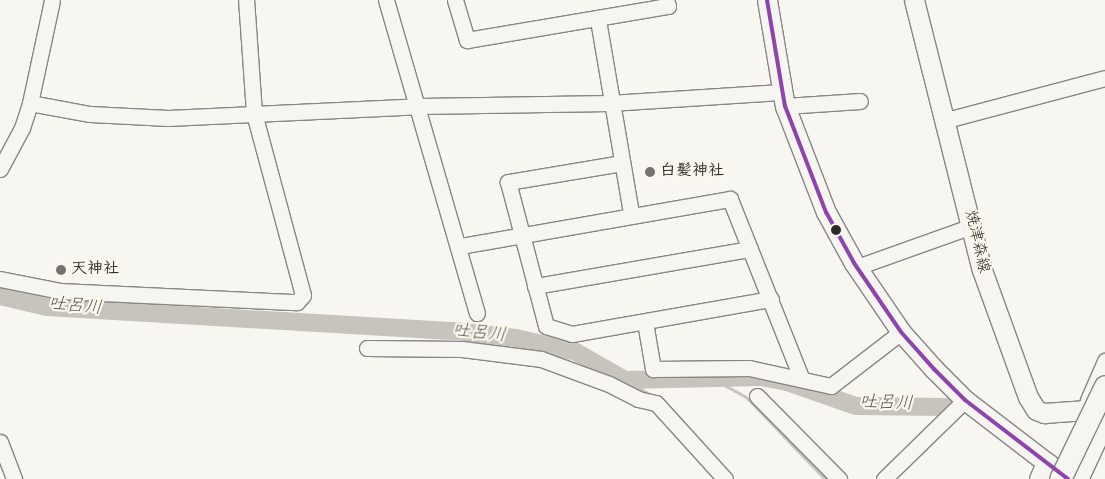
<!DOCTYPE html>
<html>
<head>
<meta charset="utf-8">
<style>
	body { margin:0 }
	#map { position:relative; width:1105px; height:479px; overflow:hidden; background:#f8f6f0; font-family:Dekko,"Klee One",sans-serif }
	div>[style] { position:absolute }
	.stream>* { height:3px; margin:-1.5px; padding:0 1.5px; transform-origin:1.5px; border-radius:1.5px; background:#c6c4bd }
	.river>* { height:18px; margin:-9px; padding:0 9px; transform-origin:9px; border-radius:9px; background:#c6c4bd }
	.roads { filter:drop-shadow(1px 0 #878684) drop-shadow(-1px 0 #878684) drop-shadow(0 1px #878684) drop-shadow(0 -1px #878684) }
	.minor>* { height:15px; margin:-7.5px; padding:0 7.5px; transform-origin:7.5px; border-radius:7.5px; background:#f6f5f1 }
	.major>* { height:19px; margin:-9.5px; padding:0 9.5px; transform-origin:9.5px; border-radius:9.5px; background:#f6f5f1 }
	.highway>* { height:21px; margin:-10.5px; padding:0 10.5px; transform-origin:10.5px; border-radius:10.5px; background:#f6f5f1 }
	.bridges { filter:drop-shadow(1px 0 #878684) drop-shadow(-1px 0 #878684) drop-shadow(0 1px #878684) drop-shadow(0 -1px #878684) }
	.highway-bridge>* { height:21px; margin:-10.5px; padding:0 10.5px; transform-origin:10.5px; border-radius:10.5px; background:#f6f5f1 }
	.bus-1>* { height:4px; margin:-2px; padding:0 2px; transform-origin:2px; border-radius:2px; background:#8e44ad }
	.dots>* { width:14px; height:14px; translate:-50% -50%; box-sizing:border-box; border:2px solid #fbf7ec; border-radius:50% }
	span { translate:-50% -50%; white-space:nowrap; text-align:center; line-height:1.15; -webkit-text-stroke:4.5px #fbf7ec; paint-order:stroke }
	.poi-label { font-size:16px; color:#2b2b2b; font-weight:700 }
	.left { translate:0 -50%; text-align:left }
	.street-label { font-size:16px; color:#2b2b2b }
	.water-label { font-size:18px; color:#5a5956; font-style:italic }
</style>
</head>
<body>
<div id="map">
	<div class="stream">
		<div style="left:710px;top:377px;width:41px;rotate:29.1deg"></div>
		<div style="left:746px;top:397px;width:114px;rotate:46.1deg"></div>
		<div style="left:625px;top:380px;width:30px;rotate:30deg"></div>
		<div style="left:671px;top:409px;width:94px;rotate:48.5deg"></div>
	</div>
	<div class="river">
		<div style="left:0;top:296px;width:48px;rotate:13.2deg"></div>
		<div style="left:47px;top:307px;width:417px;rotate:3.4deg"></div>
		<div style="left:463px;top:332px;width:53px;rotate:6.5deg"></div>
		<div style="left:516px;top:338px;width:62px;rotate:13.1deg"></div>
		<div style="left:576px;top:352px;width:56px;rotate:29.7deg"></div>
		<div style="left:625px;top:380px;width:136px;rotate:-1.3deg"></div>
		<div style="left:761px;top:377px;width:26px;rotate:11deg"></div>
		<div style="left:787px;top:382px;width:73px;rotate:19.2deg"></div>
		<div style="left:856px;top:406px;width:91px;rotate:0.6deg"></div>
	</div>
	<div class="roads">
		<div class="minor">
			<div style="left:386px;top:0;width:326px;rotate:73.8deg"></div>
			<div style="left:455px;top:0;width:42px;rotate:73.3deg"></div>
			<div style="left:467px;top:40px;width:204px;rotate:-9.6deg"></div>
			<div style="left:668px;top:6px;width:6px;rotate:-108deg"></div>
			<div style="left:598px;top:20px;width:197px;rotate:80.3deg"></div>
			<div style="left:30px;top:103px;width:61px;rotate:10.4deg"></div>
			<div style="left:90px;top:114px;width:78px;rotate:2.9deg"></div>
			<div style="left:168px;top:118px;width:251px;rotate:-2.7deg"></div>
			<div style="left:419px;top:106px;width:191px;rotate:-0.9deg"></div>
			<div style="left:610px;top:103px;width:171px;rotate:-3.7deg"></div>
			<div style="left:785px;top:106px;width:75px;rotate:-3.8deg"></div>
			<div style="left:946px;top:120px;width:164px;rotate:-14.8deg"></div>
			<div style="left:622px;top:163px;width:116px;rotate:170.5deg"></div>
			<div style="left:508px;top:182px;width:149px;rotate:75.2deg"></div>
			<div style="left:546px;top:326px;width:27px;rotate:17deg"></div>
			<div style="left:572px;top:334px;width:202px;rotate:-10deg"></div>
			<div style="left:0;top:169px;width:47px;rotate:-61.8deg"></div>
			<div style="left:22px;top:128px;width:26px;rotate:-72deg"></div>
			<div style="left:30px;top:103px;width:105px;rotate:-77.9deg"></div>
			<div style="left:460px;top:246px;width:274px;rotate:-9.9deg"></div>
			<div style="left:730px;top:199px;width:192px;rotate:68.3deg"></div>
			<div style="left:857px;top:267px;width:122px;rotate:-19.6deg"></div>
			<div style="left:0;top:279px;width:61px;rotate:11.3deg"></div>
			<div style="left:60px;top:291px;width:237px;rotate:2.7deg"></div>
			<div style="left:297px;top:302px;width:9px;rotate:-49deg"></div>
			<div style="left:303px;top:295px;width:188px;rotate:-105.1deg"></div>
			<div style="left:254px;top:113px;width:113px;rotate:-94deg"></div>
			<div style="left:535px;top:286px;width:218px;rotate:-9.8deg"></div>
			<div style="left:645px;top:322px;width:48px;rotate:80.3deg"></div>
			<div style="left:653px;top:369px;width:96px;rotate:-0.6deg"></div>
			<div style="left:749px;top:368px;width:84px;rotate:12.4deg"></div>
			<div style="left:831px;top:386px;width:88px;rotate:-37.6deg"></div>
			<div style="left:367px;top:348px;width:95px;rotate:0.6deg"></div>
			<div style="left:462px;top:349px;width:80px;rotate:7.2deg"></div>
			<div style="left:541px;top:359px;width:72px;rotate:20.2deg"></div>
			<div style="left:609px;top:384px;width:33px;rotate:27deg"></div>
			<div style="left:638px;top:399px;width:18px;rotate:13deg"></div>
			<div style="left:656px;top:403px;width:103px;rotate:47.8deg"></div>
			<div style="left:757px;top:396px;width:117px;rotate:45.3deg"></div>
			<div style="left:1088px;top:400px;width:43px;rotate:-66.4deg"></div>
			<div style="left:0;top:442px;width:40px;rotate:69deg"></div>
			<div style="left:884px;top:479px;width:113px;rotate:-44.3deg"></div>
		</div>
		<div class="major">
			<div style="left:767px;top:0;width:108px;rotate:80.4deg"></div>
			<div style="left:785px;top:106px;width:114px;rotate:68.9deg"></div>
			<div style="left:826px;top:212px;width:58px;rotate:61.2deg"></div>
			<div style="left:854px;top:263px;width:83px;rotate:55.7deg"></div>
			<div style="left:901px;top:332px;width:50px;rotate:48.3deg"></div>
			<div style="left:934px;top:369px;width:44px;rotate:45deg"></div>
			<div style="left:965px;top:400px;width:118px;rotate:37.5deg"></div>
			<div style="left:914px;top:0;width:278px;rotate:75.9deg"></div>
			<div style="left:982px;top:270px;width:135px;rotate:70.1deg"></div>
			<div style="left:1028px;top:397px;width:15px;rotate:58deg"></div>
			<div style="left:1036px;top:410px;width:9px;rotate:21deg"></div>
			<div style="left:1044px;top:413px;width:39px;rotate:-4deg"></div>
			<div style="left:1083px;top:410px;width:23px;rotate:15deg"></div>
		</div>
		<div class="highway">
			<div style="left:1040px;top:479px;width:17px;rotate:-66deg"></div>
			<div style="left:1077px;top:479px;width:66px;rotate:-65deg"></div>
		</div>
	</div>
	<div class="bridges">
		<div class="highway-bridge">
			<div style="left:1060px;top:479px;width:103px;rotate:-64.2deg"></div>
		</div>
	</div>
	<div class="bus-1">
		<div style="left:767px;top:0;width:108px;rotate:80.4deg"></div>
		<div style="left:785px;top:106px;width:114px;rotate:68.9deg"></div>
		<div style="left:826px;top:212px;width:58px;rotate:61.2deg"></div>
		<div style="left:854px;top:263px;width:83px;rotate:55.7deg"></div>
		<div style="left:901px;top:332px;width:50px;rotate:48.3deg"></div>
		<div style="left:934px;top:369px;width:44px;rotate:45deg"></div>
		<div style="left:965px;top:400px;width:130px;rotate:37.5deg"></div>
	</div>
	<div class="dots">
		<div style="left:650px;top:172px;background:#737270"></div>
		<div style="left:836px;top:230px;background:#2b2b2b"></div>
		<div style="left:61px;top:270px;background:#737270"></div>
	</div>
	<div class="poi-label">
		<span class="left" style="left:660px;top:172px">白髪神社</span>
		<span class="left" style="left:71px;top:270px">天神社</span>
	</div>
	<div class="street-label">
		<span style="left:976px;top:242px;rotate:77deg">焼津森線</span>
	</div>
	<div class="water-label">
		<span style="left:75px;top:308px;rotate:5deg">吐呂川</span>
		<span style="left:479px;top:335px;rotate:6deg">吐呂川</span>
		<span style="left:886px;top:405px;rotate:2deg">吐呂川</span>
	</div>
</div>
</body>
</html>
